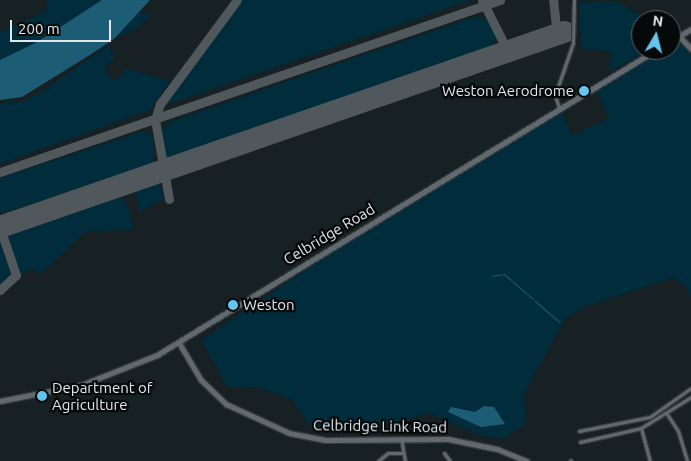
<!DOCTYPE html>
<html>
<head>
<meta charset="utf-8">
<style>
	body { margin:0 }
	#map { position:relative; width:691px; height:461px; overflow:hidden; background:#172023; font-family:Ubuntu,sans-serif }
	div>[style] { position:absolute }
	.green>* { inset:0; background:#012c3c }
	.water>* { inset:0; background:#1c5c75 }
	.stream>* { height:1px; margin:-0.5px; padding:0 0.5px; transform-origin:0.5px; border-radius:0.5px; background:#1c5c75 }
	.taxiway>* { height:9px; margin:-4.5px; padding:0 4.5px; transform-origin:4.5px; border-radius:4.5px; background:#50585c }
	.runway>* { height:22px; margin:-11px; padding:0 11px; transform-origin:11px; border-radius:11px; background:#50585c }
	.roads { filter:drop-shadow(1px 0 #353a3e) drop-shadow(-1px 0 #353a3e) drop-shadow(0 1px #353a3e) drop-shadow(0 -1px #353a3e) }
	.street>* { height:3px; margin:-1.5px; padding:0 1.5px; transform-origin:1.5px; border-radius:1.5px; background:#60696e }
	.secondary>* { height:5px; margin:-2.5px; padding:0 2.5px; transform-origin:2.5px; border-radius:2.5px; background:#60696e }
	.dots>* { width:14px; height:14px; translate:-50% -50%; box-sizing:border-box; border:2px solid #06090a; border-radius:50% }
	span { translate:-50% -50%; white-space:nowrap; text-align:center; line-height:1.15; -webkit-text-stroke:4.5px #06090a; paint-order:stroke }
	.poi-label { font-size:15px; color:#e3e9eb }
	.right { translate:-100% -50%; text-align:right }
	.left { translate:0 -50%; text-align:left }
	.street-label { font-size:15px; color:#e3e9eb }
	.north { position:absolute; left:631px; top:10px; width:50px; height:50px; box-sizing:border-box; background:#06090a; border:1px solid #5e6364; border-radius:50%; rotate:8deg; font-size:14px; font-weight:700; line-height:20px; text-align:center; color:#e3e9eb }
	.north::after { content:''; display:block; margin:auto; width:18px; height:22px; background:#64c5ee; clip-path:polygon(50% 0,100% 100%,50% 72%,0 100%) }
	.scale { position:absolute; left:10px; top:20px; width:101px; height:22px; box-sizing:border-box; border:2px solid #e3e9eb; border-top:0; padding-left:6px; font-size:15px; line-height:18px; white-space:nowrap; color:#e3e9eb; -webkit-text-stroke:4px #06090a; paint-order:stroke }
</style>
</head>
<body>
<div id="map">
	<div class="green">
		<div style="clip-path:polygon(47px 0,102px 0,37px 42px,0 60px,0 32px,46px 11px)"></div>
		<div style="clip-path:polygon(241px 0,471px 0,169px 104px,168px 98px)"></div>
		<div style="clip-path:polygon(617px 1px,648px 20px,641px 20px,641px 50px,648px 50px,609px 72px,611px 51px,581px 49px,579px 2px)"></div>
		<div style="clip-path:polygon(139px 13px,151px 15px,134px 31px,115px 38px)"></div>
		<div style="clip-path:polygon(476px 16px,488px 21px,496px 37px,491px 48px,166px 159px,160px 132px,169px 122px)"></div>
		<div style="clip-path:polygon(678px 43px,691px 52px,691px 299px,687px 287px,673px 278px,584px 307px,565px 319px,524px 394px,526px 424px,502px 439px,482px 436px,429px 413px,378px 429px,314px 431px,291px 399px,256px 387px,228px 388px,201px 340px,368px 228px,562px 111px,572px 135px,609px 118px,596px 91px,599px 87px)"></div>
		<div style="clip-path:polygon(109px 45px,115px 59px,104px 67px,112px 80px,122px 76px,124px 68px,170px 81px,150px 110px,0 164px,0 103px,25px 101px,40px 93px)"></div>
		<div style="clip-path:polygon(144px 131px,154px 137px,153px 164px,0 214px,0 178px)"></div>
		<div style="clip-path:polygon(154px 182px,161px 186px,163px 200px,139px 211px,135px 188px)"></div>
		<div style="clip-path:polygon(118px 195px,127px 204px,133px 229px,85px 232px,41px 274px,30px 268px,20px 276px,7px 232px)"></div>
		<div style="clip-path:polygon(0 235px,13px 271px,0 285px)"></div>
	</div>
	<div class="water">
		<div style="clip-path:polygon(102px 0,150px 0,115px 38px,93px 53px,22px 97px,0 100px,0 60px,37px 42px)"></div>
		<div style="clip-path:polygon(484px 406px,494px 407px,505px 424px,481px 427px,448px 412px,451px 407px,475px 412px)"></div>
	</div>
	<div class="stream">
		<div style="left:492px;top:276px;width:12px;rotate:-9deg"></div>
		<div style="left:504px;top:274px;width:38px;rotate:41deg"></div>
		<div style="left:535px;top:301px;width:32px;rotate:41deg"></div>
	</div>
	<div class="taxiway">
		<div style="left:482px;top:0;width:58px;rotate:63.4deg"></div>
		<div style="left:546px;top:39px;width:16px;rotate:-50deg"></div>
		<div style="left:556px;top:27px;width:27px;rotate:-96deg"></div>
		<div style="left:0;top:172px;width:529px;rotate:-18.98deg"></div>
		<div style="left:169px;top:199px;width:80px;rotate:-100deg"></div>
		<div style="left:155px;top:120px;width:17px;rotate:-73deg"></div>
		<div style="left:160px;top:104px;width:129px;rotate:-53.5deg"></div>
		<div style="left:0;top:228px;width:50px;rotate:71.2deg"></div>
		<div style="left:16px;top:275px;width:22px;rotate:137deg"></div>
	</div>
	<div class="runway">
		<div style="left:0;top:227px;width:597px;rotate:-19.07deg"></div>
	</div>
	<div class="roads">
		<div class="street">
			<div style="left:559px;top:108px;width:14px;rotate:-107deg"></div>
			<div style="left:555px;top:95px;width:55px;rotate:-70.9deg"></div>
			<div style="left:573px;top:43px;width:43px;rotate:-88.7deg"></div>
			<div style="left:667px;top:414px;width:20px;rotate:57deg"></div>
			<div style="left:678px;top:431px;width:31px;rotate:73deg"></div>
			<div style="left:641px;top:428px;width:34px;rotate:75deg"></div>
			<div style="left:579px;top:431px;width:72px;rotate:-11.2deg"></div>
			<div style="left:650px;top:417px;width:50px;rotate:-35.3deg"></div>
			<div style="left:401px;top:438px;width:23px;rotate:80deg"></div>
			<div style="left:580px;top:442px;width:63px;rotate:-12.9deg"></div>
			<div style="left:641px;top:428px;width:59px;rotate:-31.8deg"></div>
			<div style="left:444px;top:453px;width:10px;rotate:53deg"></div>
			<div style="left:378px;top:461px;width:13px;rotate:-39deg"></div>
			<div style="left:388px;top:453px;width:14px"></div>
			<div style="left:570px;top:461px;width:1px;rotate:-45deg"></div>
		</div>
		<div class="secondary">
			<div style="left:679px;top:36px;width:18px;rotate:47deg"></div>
			<div style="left:671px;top:41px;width:23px;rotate:-31deg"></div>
			<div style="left:179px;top:343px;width:43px;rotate:59.3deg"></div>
			<div style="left:201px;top:380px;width:35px;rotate:44deg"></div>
			<div style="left:226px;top:404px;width:69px;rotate:24.7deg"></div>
			<div style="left:289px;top:433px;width:37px;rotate:11deg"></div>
			<div style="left:325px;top:440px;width:123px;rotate:-0.5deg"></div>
			<div style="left:448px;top:439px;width:50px;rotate:11.5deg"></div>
			<div style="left:497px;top:449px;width:32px;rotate:22deg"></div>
			<div style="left:0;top:401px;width:83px;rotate:-11.2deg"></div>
			<div style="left:81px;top:385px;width:82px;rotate:-21.5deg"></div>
			<div style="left:157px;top:355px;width:585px;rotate:-31.43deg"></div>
		</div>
	</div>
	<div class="dots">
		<div style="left:584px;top:91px;background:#64c5ee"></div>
		<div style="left:233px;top:305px;background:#64c5ee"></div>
		<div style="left:42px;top:396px;background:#64c5ee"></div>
	</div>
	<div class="poi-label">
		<span class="right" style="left:574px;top:91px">Weston Aerodrome</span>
		<span class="left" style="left:243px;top:305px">Weston</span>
		<span class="left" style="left:52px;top:396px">Department of<br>Agriculture</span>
	</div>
	<div class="street-label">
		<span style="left:329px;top:234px;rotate:-31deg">Celbridge Road</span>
		<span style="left:380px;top:426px;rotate:1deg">Celbridge Link Road</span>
	</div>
	<div class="north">N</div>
	<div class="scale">200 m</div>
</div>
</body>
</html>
